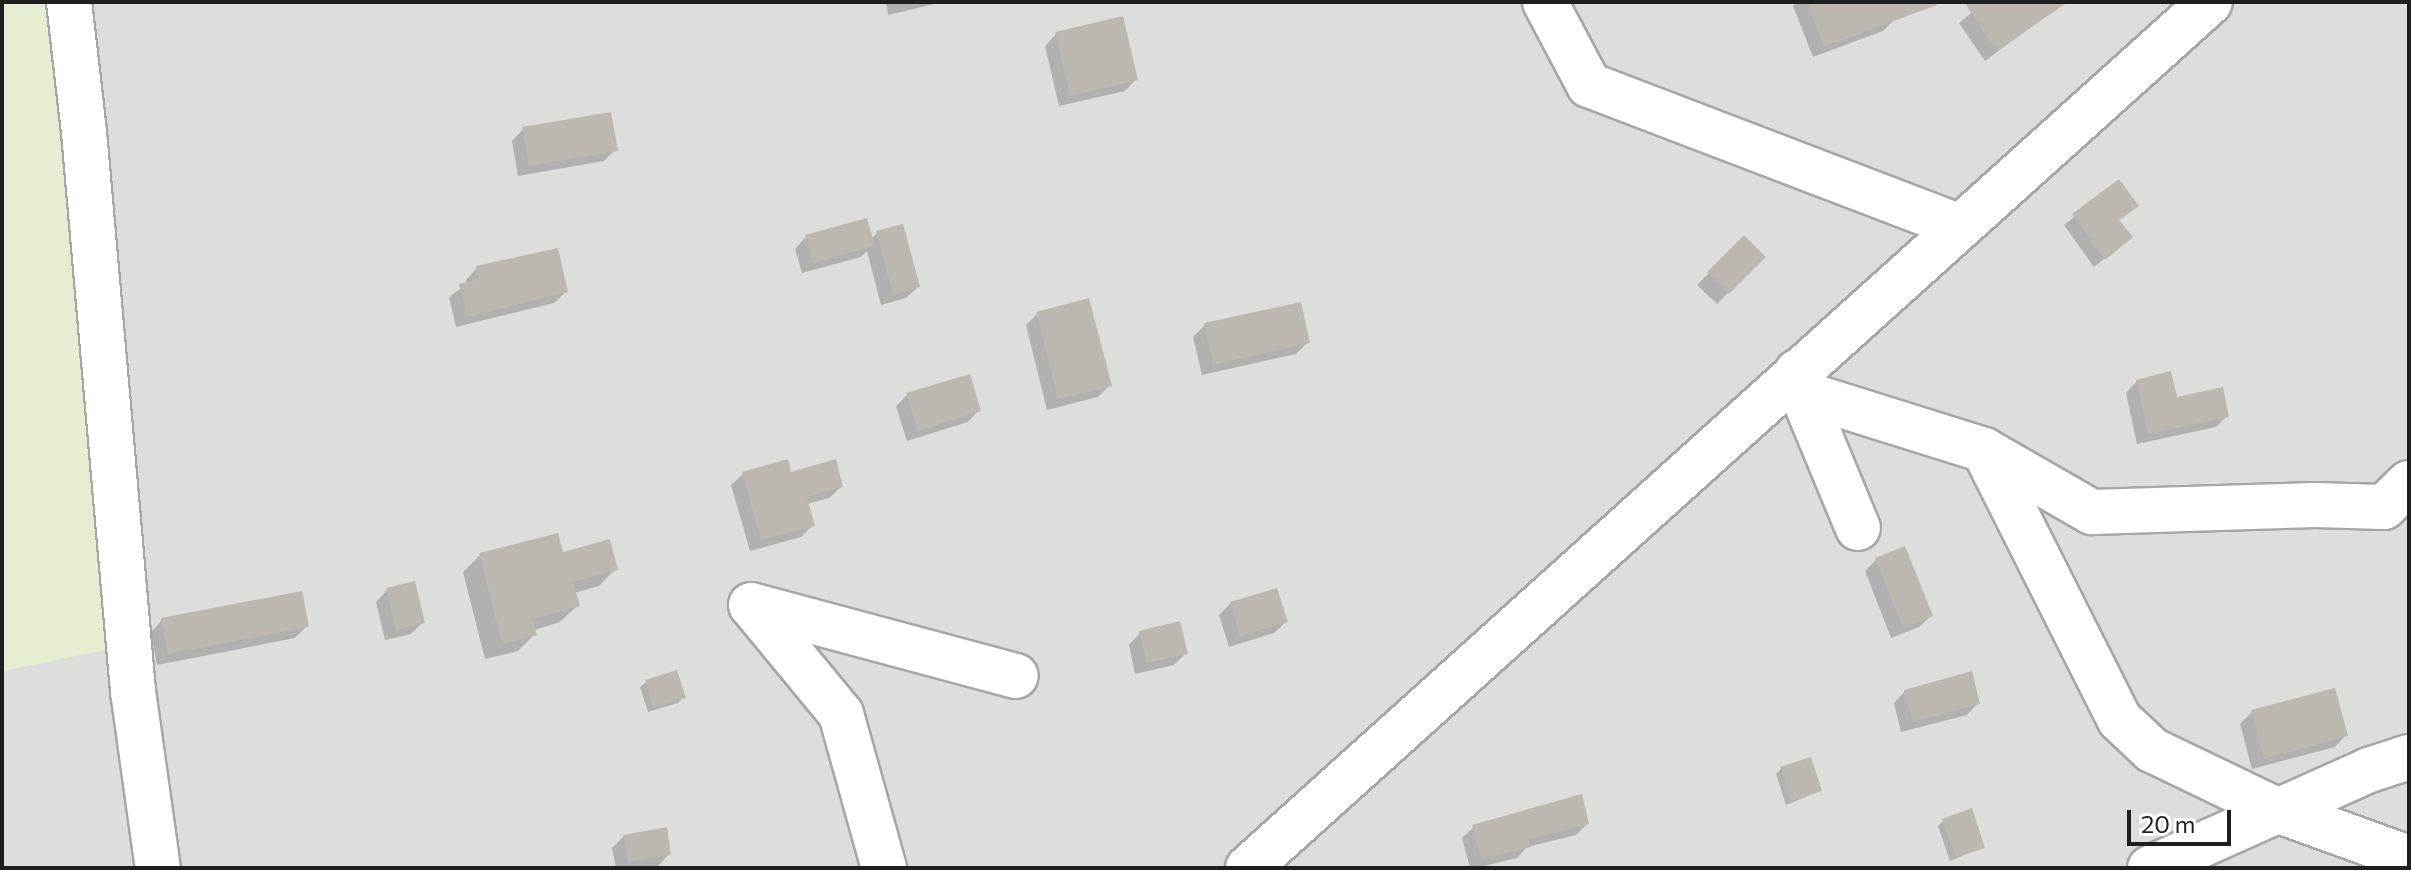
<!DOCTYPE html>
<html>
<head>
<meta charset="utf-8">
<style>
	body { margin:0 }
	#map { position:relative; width:2411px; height:870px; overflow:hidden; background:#f0eee6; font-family:Commissioner,sans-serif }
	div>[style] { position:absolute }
	.residential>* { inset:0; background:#dddddc }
	.farmland>* { inset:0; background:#e6eed2 }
	.shadow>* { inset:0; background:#0003 }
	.building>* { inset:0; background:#bcb7af }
	.roads { filter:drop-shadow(2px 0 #a6a6a6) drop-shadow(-2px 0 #a6a6a6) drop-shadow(0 2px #a6a6a6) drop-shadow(0 -2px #a6a6a6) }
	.minor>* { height:44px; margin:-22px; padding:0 22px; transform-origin:22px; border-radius:22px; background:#fff }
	span { translate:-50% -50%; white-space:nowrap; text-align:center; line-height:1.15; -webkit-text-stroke:6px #fff; paint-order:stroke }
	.frame { position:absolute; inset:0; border:4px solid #1f1f1f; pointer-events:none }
	.scale { position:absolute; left:2127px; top:810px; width:104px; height:36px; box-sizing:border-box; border:4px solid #1f1f1f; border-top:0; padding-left:10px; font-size:24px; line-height:28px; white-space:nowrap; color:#1f1f1f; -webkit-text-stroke:6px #fff; paint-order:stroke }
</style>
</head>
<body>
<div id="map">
	<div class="residential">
		<div style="clip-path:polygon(46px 2px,2409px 2px,2409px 868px,2px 868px,2px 671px,110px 648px)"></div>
	</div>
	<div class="farmland">
		<div style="clip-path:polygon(2px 2px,46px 2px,110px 649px,2px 671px)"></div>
	</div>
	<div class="shadow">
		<div style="clip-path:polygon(886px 2px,943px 2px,888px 15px)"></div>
		<div style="clip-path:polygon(1797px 2px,1888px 2px,1895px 19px,1883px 31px,1813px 57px,1793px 6px)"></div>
		<div style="clip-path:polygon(1984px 2px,2052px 2px,2056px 8px,1985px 61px,1959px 23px)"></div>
		<div style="clip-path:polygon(1056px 34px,1136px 79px,1125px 91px,1059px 106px,1045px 46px)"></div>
		<div style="clip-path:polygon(523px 129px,615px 150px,604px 161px,518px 176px,512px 141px)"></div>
		<div style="clip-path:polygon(2119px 182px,2136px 206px,2118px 221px,2121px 246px,2094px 267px,2064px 225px)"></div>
		<div style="clip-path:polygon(877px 233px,918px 287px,906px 298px,881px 305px,867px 251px,861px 257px,802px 273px,795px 249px,806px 237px,871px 239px)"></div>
		<div style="clip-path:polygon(1744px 238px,1763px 257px,1717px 304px,1697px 285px)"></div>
		<div style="clip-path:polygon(477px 268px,566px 292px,554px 303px,456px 327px,449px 297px,467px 284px,466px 280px)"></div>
		<div style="clip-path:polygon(1037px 314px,1109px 386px,1098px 397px,1047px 410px,1026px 325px)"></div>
		<div style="clip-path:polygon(1205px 325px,1308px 342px,1296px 354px,1202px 375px,1193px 337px)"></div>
		<div style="clip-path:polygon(2137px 381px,2176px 400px,2227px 416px,2216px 427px,2137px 444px,2126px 393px)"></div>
		<div style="clip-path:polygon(907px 395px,979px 410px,968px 422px,907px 441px,896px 406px)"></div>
		<div style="clip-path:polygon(743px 474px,790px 474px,841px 487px,829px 498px,807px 504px,813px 525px,801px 537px,750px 551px,731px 485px)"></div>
		<div style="clip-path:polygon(562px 554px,615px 569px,599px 586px,574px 593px,577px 606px,560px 622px,534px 630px,535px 634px,518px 651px,485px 659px,463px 572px,480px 555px)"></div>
		<div style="clip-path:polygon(1876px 560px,1931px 616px,1919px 627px,1891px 638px,1865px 571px)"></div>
		<div style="clip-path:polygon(387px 590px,423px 622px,411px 634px,385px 640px,376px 602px)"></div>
		<div style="clip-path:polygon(1231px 603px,1286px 622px,1274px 633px,1229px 647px,1219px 615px)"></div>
		<div style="clip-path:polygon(162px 620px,307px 626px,295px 638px,157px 665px,151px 632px)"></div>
		<div style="clip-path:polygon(1140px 633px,1186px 653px,1174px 665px,1135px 674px,1129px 645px)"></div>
		<div style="clip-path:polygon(646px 682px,684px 697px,678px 703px,648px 712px,640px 687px)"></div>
		<div style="clip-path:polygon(1905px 691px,1978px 703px,1967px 715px,1901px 732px,1894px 703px)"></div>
		<div style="clip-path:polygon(2252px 712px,2346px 735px,2335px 747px,2252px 769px,2240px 724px)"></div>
		<div style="clip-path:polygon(1781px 769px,1820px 791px,1786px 805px,1776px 774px)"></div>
		<div style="clip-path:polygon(1944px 820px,1983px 847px,1950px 861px,1938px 826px)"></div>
		<div style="clip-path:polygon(1587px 824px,1576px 835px,1527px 847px,1517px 858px,1476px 868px,1470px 868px,1462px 838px,1474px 827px)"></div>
		<div style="clip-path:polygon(624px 836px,669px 854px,658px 866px,616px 868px,612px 848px)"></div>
	</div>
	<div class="building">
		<div style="clip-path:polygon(1807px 2px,1936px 2px,1937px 5px,1824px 47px)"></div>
		<div style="clip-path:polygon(1964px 2px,2068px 2px,1997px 51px)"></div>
		<div style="clip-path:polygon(1123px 16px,1138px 80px,1070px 96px,1055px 32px)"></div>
		<div style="clip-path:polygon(611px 112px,618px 151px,529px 166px,522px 127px)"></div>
		<div style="clip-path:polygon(2119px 179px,2139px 206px,2119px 220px,2133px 237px,2105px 260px,2072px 214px)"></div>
		<div style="clip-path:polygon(867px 218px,875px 246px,813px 263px,805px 235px)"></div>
		<div style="clip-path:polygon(903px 224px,920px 287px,893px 295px,876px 231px)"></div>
		<div style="clip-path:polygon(1744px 235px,1766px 257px,1729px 294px,1707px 272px)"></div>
		<div style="clip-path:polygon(558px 248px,568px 292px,467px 317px,459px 284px,479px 279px,476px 266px)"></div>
		<div style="clip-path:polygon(1089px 298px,1112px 386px,1058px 399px,1036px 312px)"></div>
		<div style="clip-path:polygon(1301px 302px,1310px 343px,1213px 365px,1204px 323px)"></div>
		<div style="clip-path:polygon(2171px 371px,2177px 397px,2223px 387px,2229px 417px,2148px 434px,2136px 380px)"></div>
		<div style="clip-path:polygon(970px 374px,981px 411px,918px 431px,906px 393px)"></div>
		<div style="clip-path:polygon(788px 459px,791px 472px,836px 459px,843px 487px,807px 497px,815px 526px,761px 540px,742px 472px)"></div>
		<div style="clip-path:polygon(558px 533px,563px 552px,610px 539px,618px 570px,573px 582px,580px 606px,533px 619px,537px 635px,502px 644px,479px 553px)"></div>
		<div style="clip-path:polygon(1905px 546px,1933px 616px,1903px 628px,1875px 558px)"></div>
		<div style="clip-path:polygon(415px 581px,425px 623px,396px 630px,386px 588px)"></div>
		<div style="clip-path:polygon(1277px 588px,1288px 622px,1240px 636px,1230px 602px)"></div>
		<div style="clip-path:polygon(302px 591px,309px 627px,168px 654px,161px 618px)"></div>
		<div style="clip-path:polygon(1180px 621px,1188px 654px,1147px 663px,1139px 631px)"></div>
		<div style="clip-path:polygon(677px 670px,686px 698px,653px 708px,645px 680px)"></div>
		<div style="clip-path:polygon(1972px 671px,1980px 704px,1913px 722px,1904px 690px)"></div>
		<div style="clip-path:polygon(2335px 688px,2348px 736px,2264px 759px,2251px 710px)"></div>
		<div style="clip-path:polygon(1811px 757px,1822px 791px,1791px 801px,1780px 767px)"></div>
		<div style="clip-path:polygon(1582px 794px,1589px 824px,1529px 839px,1531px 847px,1481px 859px,1472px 825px)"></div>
		<div style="clip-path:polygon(1972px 808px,1985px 848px,1956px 857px,1942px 819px)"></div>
		<div style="clip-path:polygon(667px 827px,671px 855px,628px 862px,623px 835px)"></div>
	</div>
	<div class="roads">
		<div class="minor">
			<div style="left:69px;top:2px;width:131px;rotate:83.4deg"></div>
			<div style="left:84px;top:132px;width:561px;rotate:84.99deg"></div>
			<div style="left:133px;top:691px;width:179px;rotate:82deg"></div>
			<div style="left:1545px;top:2px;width:94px;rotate:62.1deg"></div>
			<div style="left:1589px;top:85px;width:397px;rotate:20.9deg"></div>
			<div style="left:1797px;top:372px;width:22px;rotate:77deg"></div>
			<div style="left:1802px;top:393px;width:191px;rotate:17.4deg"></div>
			<div style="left:1984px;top:450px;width:302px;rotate:63.3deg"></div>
			<div style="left:2120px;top:720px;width:44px;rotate:43.2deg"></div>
			<div style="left:2152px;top:750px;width:141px;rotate:25.7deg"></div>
			<div style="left:2279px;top:811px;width:138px;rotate:19.9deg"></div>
			<div style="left:1802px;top:393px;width:146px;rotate:67.5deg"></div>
			<div style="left:1984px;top:450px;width:125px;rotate:29.9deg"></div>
			<div style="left:2092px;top:512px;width:223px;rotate:-1.8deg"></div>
			<div style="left:2315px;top:505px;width:69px;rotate:1.7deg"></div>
			<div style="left:2384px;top:507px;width:35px;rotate:-44deg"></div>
			<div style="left:884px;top:868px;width:160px;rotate:-105.6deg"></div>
			<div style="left:841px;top:714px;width:141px;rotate:-129.5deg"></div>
			<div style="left:751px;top:605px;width:274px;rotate:15deg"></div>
			<div style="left:1248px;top:868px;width:1294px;rotate:-41.99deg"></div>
			<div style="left:2150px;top:868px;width:240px;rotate:-24.1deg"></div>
			<div style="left:2369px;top:770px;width:42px;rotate:-18deg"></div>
		</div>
	</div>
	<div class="frame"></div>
	<div class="scale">20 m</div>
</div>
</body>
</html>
